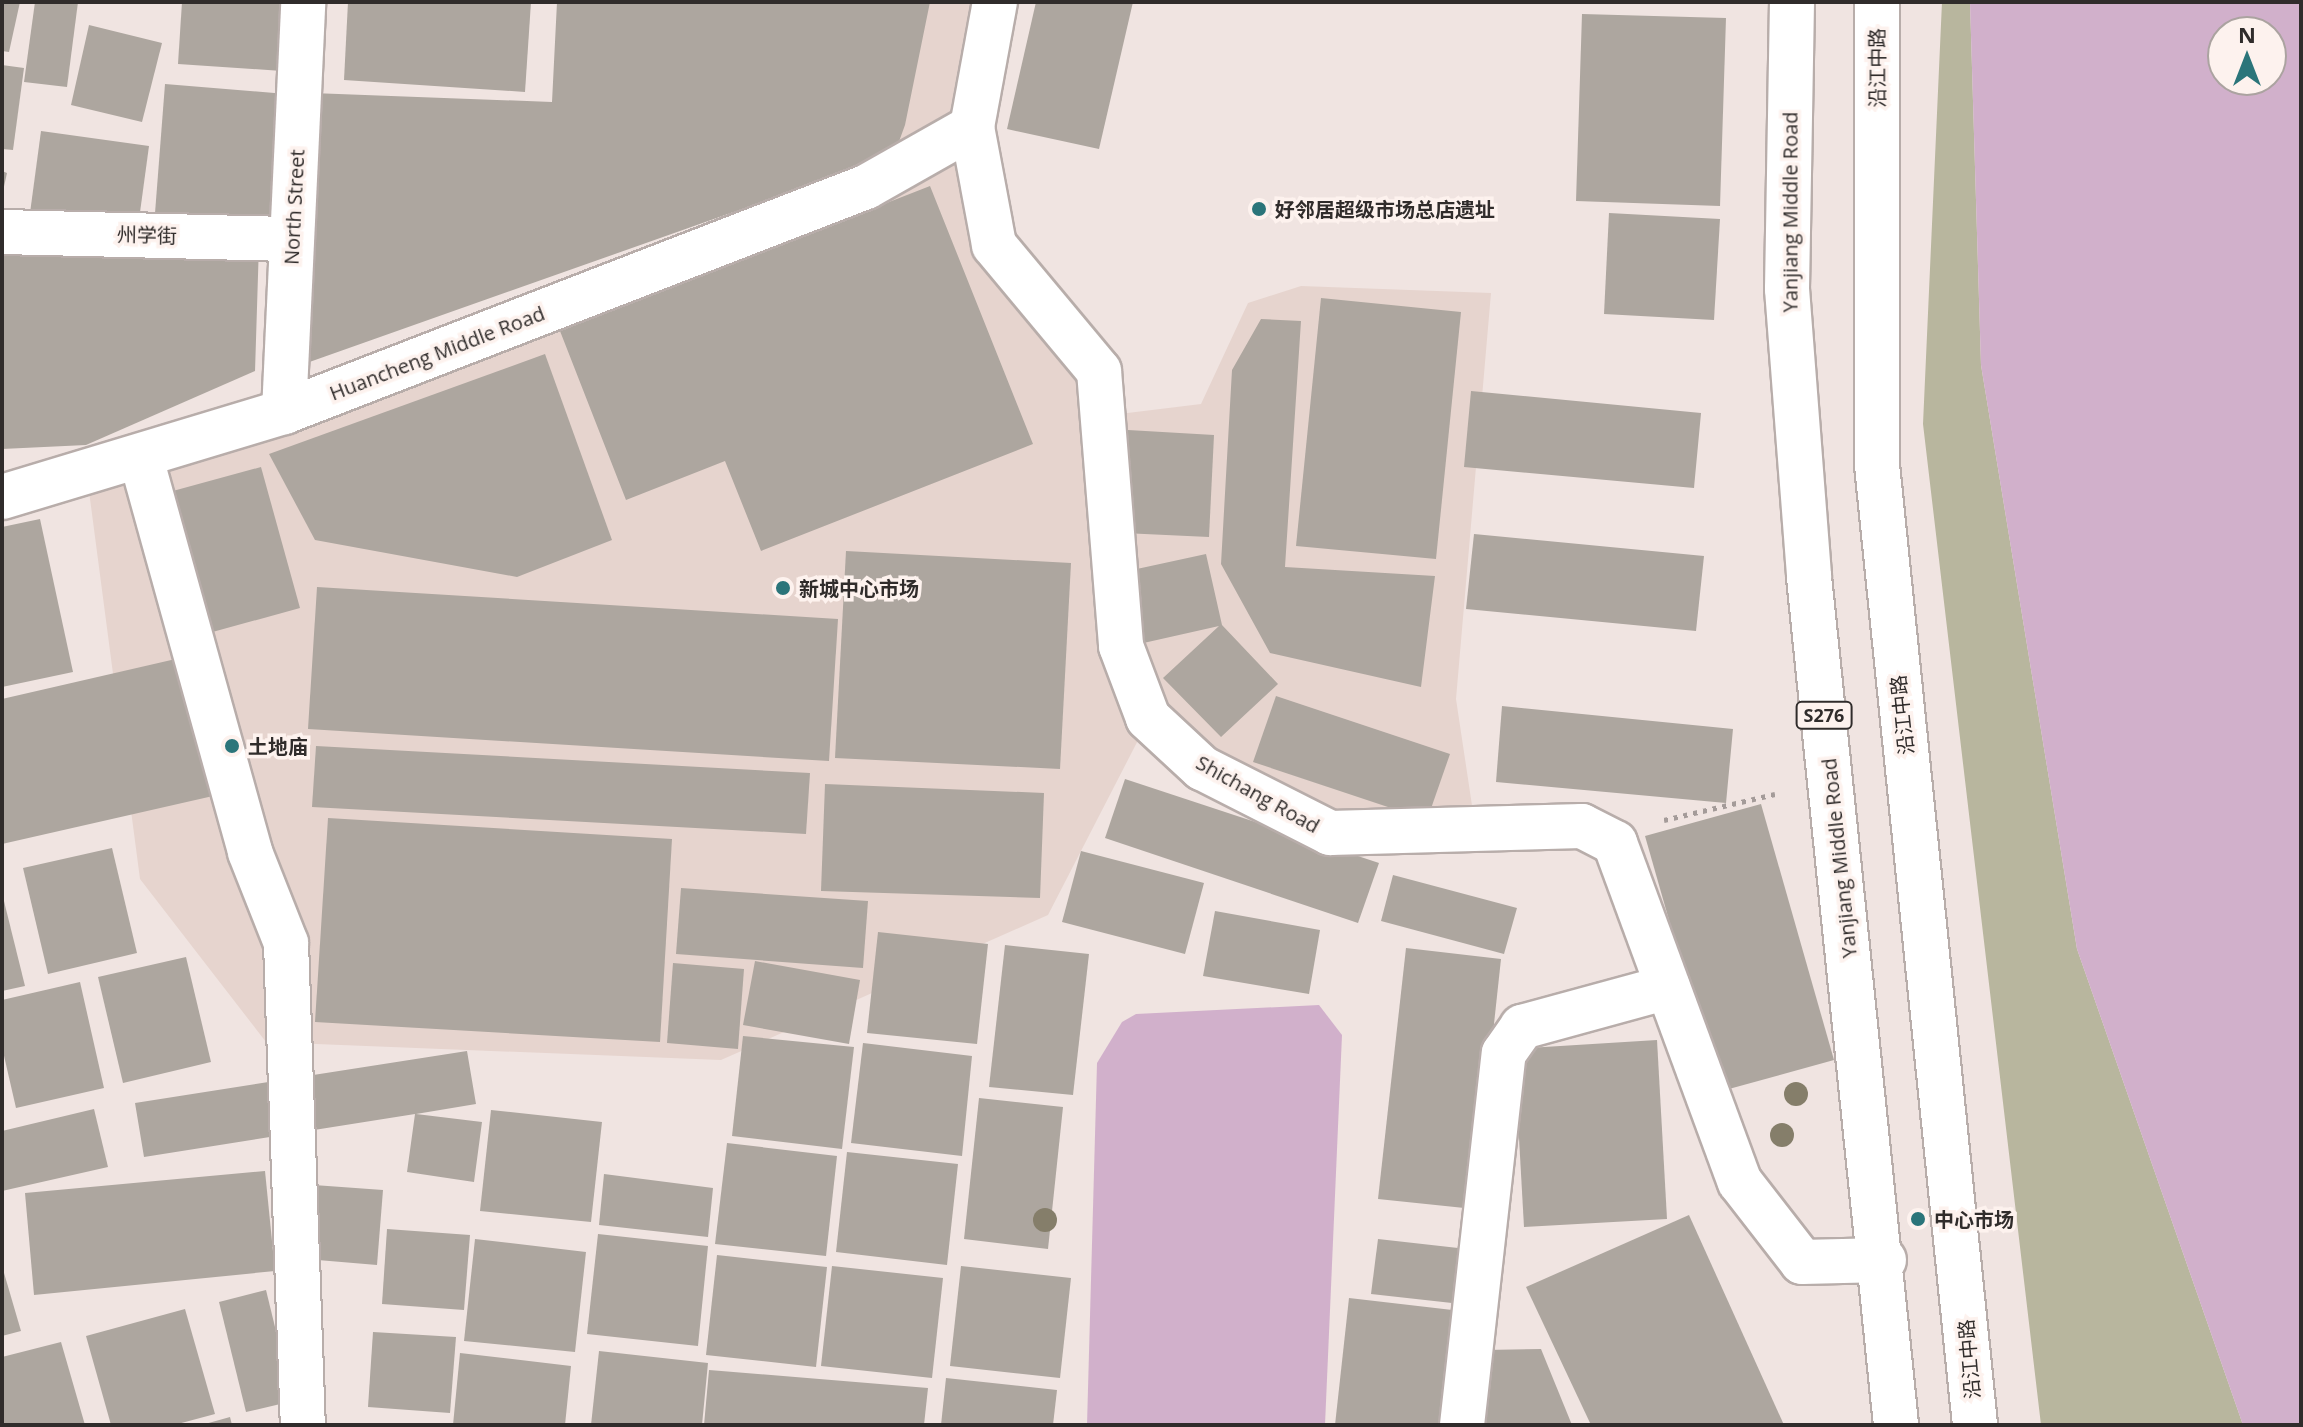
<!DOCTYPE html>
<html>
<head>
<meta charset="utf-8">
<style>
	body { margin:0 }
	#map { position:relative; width:2303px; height:1427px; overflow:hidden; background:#f0e4e1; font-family:"Open Sans","Noto Sans SC",sans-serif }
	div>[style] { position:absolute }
	.built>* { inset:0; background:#e6d4ce }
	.green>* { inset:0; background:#b8b69e }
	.water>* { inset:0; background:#d1b0cb }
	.building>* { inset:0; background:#ada69f }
	.path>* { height:5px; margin-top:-2.5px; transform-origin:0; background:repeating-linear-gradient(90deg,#a49b99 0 4px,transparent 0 10px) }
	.roads { filter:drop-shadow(2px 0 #b8adaa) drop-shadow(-2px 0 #b8adaa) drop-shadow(0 2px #b8adaa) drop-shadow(0 -2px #b8adaa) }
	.minor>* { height:44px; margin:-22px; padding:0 22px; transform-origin:22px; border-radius:22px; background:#fff }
	.major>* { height:44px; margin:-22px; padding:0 22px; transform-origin:22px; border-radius:22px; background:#fff }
	.trees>* { width:24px; height:24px; margin:-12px; border-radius:50%; background:#857e6a }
	.dots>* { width:22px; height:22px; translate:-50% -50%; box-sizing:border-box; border:4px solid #fdf2ee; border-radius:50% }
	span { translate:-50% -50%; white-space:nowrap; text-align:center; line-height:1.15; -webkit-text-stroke:7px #fdf2ee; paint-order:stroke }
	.shield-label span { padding:2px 6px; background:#fdf2ee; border:2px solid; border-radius:6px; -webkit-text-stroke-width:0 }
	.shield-label { font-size:18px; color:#302c2b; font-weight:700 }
	.street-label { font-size:20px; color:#302c2b }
	.poi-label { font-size:20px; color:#302c2b; font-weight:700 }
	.left { translate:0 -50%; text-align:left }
	.frame { position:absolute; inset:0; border:4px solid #302c2b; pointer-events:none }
	.north { position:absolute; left:2207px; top:16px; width:80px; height:80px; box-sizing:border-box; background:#fdf2ee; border:2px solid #aba3a0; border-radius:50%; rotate:0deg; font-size:22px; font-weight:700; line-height:32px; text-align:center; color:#302c2b }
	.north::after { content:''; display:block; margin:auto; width:28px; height:36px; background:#2b757a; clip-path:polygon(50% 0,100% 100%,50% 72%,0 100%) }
</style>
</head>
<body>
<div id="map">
	<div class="built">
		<div style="clip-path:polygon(837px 2px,995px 2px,972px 127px,994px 245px,1103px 416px,1201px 404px,1248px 303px,1301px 286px,1491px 293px,1456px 699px,1476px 832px,1330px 833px,1149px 719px,1048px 915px,721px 1060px,266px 1042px,140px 879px,87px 476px,804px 211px)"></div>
	</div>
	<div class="green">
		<div style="clip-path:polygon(1942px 2px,1970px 2px,1981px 365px,2077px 949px,2243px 1425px,2041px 1425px,1923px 424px)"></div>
	</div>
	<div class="water">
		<div style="clip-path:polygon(evenodd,1970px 2px,2301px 2px,2301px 1425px,2243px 1425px,2077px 949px,1981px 365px,1970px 2px,2223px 32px,2271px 32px,2271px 80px,2223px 80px,2223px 32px)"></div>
		<div style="clip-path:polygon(1319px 1005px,1342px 1035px,1325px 1425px,1087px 1425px,1097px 1063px,1122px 1022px,1136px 1014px)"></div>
	</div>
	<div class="building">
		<div style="clip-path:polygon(2px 2px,20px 2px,9px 52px,2px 51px)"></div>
		<div style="clip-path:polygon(35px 2px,78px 2px,67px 87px,24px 82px)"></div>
		<div style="clip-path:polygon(182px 2px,287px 2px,282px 71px,178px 64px)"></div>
		<div style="clip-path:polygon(348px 2px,531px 2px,525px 92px,344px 80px)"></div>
		<div style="clip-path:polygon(557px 2px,930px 2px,905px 125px,897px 147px,878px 161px,301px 365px,312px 93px,552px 102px)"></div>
		<div style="clip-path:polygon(1036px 2px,1133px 2px,1099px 149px,1007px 129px)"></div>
		<div style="clip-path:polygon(1582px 14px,1726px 18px,1720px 206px,1576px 201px)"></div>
		<div style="clip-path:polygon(89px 25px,162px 43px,142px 122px,71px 105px)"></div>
		<div style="clip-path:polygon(2px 65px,24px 68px,13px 150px,2px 149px)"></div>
		<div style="clip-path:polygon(165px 84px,286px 94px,275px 235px,154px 226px)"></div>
		<div style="clip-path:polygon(41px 131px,149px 146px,138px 227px,30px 213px)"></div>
		<div style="clip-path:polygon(2px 171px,7px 173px,3px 191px,2px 191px)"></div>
		<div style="clip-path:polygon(930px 186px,1033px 444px,761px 551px,725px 461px,626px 500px,560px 331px)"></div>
		<div style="clip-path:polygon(1609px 213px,1720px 219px,1714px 320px,1604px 314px)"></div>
		<div style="clip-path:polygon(2px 243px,259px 243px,255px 371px,86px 445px,2px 449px)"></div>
		<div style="clip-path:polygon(1321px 298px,1461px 312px,1436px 559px,1296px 546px)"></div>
		<div style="clip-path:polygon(1261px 319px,1301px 321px,1285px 567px,1435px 576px,1421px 687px,1270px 653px,1221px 564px,1232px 370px)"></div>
		<div style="clip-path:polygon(545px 354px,612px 540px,517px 577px,315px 540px,269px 454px)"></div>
		<div style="clip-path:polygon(1471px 391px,1701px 413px,1694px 488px,1464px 467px)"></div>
		<div style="clip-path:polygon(1128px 430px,1214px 435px,1209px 537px,1123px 533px)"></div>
		<div style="clip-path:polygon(261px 467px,300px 608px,169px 644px,129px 503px)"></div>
		<div style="clip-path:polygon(40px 519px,73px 672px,2px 687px,2px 527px)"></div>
		<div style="clip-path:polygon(1474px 534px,1704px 556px,1696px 631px,1466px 609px)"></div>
		<div style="clip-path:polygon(846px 551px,1071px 563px,1060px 769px,835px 758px)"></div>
		<div style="clip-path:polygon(1206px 554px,1222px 625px,1278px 684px,1221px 737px,1163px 678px,1219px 626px,1139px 644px,1123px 572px)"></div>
		<div style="clip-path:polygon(317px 587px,838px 619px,829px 761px,308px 729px)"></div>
		<div style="clip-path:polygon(180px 658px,213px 796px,2px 844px,2px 699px)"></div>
		<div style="clip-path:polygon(1276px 696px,1450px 754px,1427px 820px,1253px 762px)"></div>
		<div style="clip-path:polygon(1502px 706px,1733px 729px,1726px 803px,1496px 782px)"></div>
		<div style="clip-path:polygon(316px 746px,810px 773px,806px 834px,312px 807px)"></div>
		<div style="clip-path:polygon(1125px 779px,1379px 863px,1358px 923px,1105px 838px)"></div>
		<div style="clip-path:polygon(825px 784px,1044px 793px,1040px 898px,821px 891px)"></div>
		<div style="clip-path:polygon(1761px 804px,1834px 1060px,1718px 1092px,1645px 836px)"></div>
		<div style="clip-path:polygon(328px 818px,672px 839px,660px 1042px,315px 1022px)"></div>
		<div style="clip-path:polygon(112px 848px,137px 953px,48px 974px,23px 868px)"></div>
		<div style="clip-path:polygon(1081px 851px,1204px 883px,1185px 954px,1062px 922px)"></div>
		<div style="clip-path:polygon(1393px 875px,1517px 908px,1504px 954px,1381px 921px)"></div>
		<div style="clip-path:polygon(681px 888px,868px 901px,863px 968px,676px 954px)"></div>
		<div style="clip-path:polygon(2px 893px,25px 986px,2px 991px)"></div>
		<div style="clip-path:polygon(1215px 911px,1320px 930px,1309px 994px,1203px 976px)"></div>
		<div style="clip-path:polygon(878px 932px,988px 944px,977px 1044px,867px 1033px)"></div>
		<div style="clip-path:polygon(1005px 945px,1089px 954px,1073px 1095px,989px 1087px)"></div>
		<div style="clip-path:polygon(1406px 948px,1501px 959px,1474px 1209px,1378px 1199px)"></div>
		<div style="clip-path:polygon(186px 957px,211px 1062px,123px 1083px,98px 977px)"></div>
		<div style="clip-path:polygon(755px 961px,860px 980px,849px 1044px,743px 1025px)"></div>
		<div style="clip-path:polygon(673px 963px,744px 969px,738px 1049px,667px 1043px)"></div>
		<div style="clip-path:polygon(80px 982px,104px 1088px,16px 1108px,2px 1047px,2px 1000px)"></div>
		<div style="clip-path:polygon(743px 1036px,854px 1047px,842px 1149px,732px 1136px)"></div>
		<div style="clip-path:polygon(1657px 1040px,1667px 1219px,1524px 1227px,1514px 1049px)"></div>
		<div style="clip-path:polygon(863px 1043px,972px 1056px,962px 1156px,851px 1143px)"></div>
		<div style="clip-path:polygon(467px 1051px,476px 1104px,416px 1114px,482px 1122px,474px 1182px,407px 1172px,415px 1114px,144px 1157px,135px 1103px)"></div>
		<div style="clip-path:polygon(979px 1098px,1063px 1107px,1048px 1249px,964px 1239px)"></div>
		<div style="clip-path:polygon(94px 1109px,108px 1167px,2px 1191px,2px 1131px)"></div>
		<div style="clip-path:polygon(491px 1110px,602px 1122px,591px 1222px,480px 1211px)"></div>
		<div style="clip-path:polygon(727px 1143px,837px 1156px,826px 1256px,715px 1244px)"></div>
		<div style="clip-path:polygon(847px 1152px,958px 1164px,947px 1265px,836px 1252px)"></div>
		<div style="clip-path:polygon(265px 1171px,275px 1271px,34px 1295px,25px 1193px)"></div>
		<div style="clip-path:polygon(604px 1174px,713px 1188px,708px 1237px,599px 1225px)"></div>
		<div style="clip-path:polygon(300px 1184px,383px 1190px,377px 1265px,294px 1258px)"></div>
		<div style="clip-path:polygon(1689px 1215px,1784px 1425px,1591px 1425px,1526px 1287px)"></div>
		<div style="clip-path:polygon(387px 1229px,470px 1235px,464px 1310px,382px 1304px)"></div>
		<div style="clip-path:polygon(598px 1234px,708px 1246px,698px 1346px,587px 1334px)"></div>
		<div style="clip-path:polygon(475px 1239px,586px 1252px,575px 1352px,464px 1341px)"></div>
		<div style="clip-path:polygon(1378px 1239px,1467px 1249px,1461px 1304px,1371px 1294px)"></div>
		<div style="clip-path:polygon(717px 1255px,827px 1267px,816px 1367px,706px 1355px)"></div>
		<div style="clip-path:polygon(2px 1266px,21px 1331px,2px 1336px)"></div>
		<div style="clip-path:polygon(832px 1266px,943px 1278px,932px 1378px,821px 1366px)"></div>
		<div style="clip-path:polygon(961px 1266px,1071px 1278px,1060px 1378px,950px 1366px)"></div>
		<div style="clip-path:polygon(266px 1290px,293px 1401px,246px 1412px,219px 1302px)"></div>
		<div style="clip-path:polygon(1349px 1298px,1461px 1311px,1449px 1425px,1335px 1425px)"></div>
		<div style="clip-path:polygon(185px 1309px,215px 1414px,174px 1425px,111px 1425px,86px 1336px)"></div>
		<div style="clip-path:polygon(373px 1332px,456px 1337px,450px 1413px,368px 1407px)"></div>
		<div style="clip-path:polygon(61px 1342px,85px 1425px,2px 1425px,2px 1357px)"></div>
		<div style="clip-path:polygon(1541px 1349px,1572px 1425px,1479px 1425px,1485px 1350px)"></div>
		<div style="clip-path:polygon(599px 1351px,708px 1363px,702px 1425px,591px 1425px)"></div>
		<div style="clip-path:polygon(460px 1353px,571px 1366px,565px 1425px,453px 1425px)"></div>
		<div style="clip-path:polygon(709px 1370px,928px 1388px,924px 1425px,704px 1425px)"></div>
		<div style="clip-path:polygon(946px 1378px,1057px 1390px,1053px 1425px,941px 1425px)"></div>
		<div style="clip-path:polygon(230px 1417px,232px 1425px,205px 1425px,205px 1424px)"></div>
	</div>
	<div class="path">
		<div style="left:1664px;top:820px;width:114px;rotate:-13.2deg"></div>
	</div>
	<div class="roads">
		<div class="minor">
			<div style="left:972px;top:127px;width:120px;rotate:79.4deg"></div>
			<div style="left:994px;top:245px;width:164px;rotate:50.2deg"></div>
			<div style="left:1099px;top:371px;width:276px;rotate:85.4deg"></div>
			<div style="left:1121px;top:646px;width:77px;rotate:69.4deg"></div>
			<div style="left:1148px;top:718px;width:74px;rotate:42.8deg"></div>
			<div style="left:1202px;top:768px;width:144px;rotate:26.9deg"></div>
			<div style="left:1330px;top:833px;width:252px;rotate:-1.6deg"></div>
			<div style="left:1582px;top:826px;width:37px;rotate:27deg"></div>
			<div style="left:1615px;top:843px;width:361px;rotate:69.8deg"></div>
			<div style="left:1740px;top:1182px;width:101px;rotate:52.2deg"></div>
			<div style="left:1802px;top:1262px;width:82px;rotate:-1.4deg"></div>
			<div style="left:2px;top:232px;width:290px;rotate:1.4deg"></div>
			<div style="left:284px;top:412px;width:410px;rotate:-87.3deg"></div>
			<div style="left:141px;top:458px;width:409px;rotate:74.5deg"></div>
			<div style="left:250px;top:852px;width:98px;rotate:68.4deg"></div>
			<div style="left:286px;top:943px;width:482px;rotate:88deg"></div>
			<div style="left:2px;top:497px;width:295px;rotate:-16.8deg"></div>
			<div style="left:284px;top:412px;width:624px;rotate:-21.14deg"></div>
			<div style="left:866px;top:187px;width:122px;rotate:-29.5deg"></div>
			<div style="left:972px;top:127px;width:127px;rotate:-79.6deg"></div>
			<div style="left:1462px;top:1425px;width:374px;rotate:-83.6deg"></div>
			<div style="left:1504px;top:1053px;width:32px;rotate:-55deg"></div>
			<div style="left:1522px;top:1027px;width:151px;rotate:-15.3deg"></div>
		</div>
		<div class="major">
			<div style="left:1792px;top:2px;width:287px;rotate:91deg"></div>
			<div style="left:1787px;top:289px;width:289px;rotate:85.6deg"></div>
			<div style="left:1809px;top:577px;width:852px;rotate:84.14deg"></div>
			<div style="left:1877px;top:2px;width:463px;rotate:90deg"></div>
			<div style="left:1877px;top:465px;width:965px;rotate:84.17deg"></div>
		</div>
	</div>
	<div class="trees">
		<div style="left:1796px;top:1094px"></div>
		<div style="left:1782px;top:1135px"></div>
		<div style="left:1045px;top:1220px"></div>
	</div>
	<div class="dots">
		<div style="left:1259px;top:209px;background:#2b757a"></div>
		<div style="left:783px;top:588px;background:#2b757a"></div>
		<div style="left:232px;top:746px;background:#2b757a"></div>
		<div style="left:1918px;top:1219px;background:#2b757a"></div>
	</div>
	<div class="shield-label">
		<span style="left:1824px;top:715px">S276</span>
	</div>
	<div class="street-label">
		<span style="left:1877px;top:68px;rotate:-90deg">沿江中路</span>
		<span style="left:294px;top:207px;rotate:-87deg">North Street</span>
		<span style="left:1790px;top:212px;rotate:-90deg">Yanjiang Middle Road</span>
		<span style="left:147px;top:235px;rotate:1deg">州学街</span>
		<span style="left:437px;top:353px;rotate:-21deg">Huancheng Middle Road</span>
		<span style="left:1902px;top:715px;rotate:-96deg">沿江中路</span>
		<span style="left:1258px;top:794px;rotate:29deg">Shichang Road</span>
		<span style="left:1839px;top:858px;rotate:-96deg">Yanjiang Middle Road</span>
		<span style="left:1969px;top:1359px;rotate:-95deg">沿江中路</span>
	</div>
	<div class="poi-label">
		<span class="left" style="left:1275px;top:209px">好邻居超级市场总店遗址</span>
		<span class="left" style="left:799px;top:588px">新城中心市场</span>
		<span class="left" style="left:248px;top:746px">土地庙</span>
		<span class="left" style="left:1934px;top:1219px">中心市场</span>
	</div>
	<div class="frame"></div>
	<div class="north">N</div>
</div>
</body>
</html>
